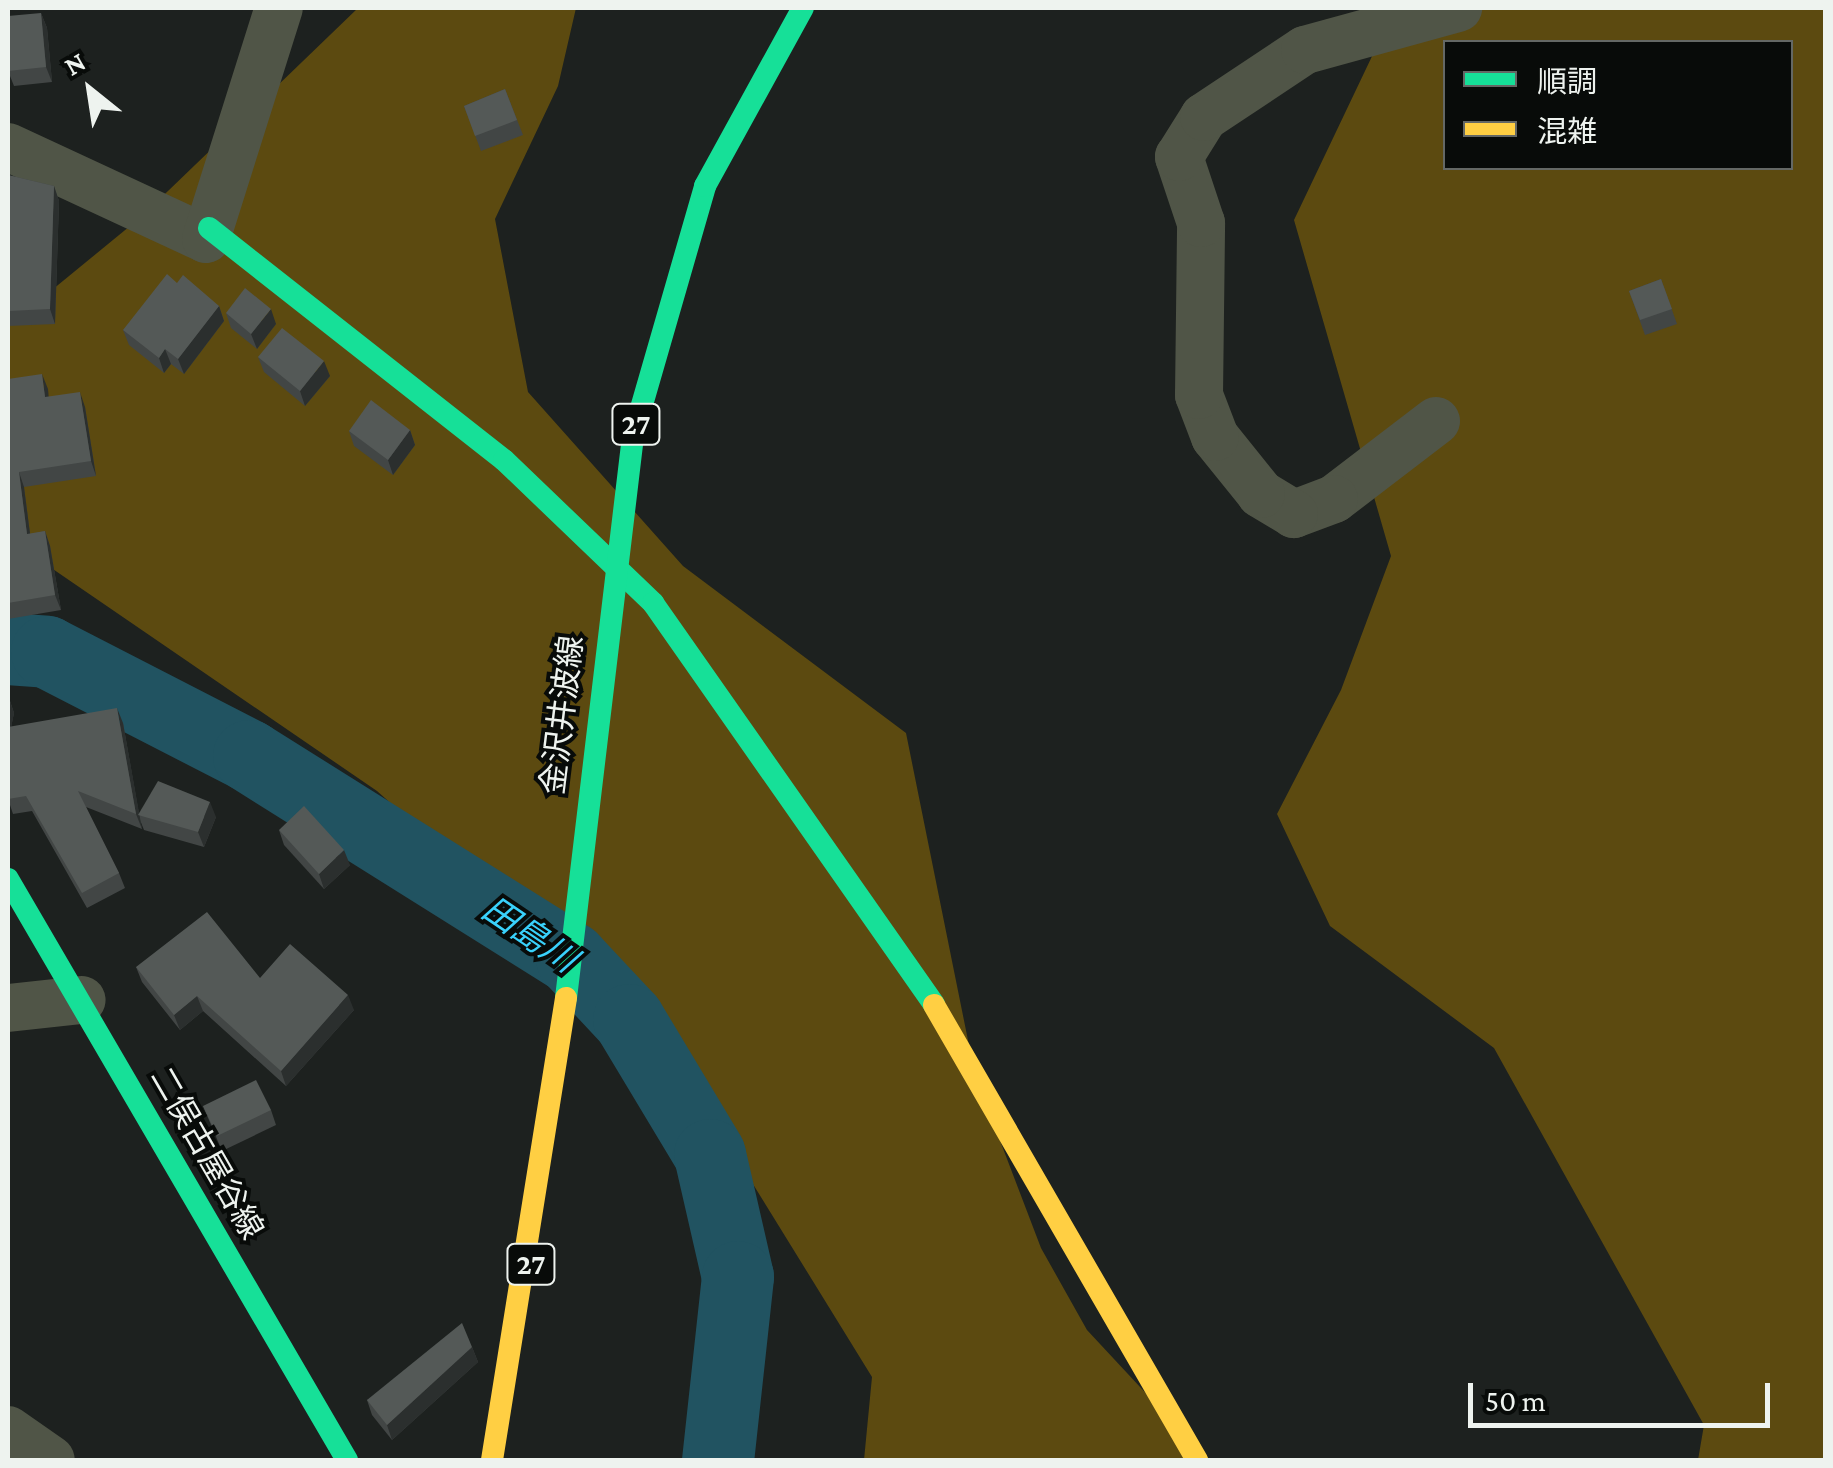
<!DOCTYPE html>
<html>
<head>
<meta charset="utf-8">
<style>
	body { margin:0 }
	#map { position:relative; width:1833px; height:1468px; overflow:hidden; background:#1d211f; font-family:"Crimson Pro","Noto Sans JP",serif }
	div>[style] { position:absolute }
	.forest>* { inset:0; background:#5c4a10 }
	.river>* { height:72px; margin:-36px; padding:0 36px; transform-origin:36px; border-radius:36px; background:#215361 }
	.street>* { height:48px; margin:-24px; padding:0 24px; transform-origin:24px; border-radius:24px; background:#505547 }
	.fast>* { height:22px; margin:-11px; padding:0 11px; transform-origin:11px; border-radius:11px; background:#16e098 }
	.slow>* { height:22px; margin:-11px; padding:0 11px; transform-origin:11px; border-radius:11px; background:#ffcf43 }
	.wall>* { inset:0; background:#424645 }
	.shaded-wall>* { inset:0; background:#2b2f2e }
	.building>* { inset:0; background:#545957 }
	span { translate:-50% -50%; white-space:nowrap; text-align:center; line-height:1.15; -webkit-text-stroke:8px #080b09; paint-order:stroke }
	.shield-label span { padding:2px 8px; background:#080b09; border:2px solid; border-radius:8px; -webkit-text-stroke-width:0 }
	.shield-label { font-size:30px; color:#eef3ef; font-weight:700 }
	.street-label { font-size:32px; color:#eef3ef }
	.water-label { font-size:35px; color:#39d1fb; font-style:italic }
	.frame { position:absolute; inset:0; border:10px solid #eef3ef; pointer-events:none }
	.legend { position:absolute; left:1443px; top:40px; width:350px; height:130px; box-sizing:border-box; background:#080b09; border:2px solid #646865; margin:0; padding:12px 18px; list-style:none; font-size:30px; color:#eef3ef }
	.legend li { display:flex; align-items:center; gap:20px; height:50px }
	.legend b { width:50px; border:2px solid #646865 }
	.north { position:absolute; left:40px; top:40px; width:100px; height:100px; -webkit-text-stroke:8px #080b09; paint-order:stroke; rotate:330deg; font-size:28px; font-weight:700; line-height:40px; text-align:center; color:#eef3ef }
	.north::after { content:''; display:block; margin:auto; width:35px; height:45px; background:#eef3ef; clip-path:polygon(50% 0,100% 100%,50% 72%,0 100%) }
	.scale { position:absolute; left:1468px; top:1383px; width:302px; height:45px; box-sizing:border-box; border:5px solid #eef3ef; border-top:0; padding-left:12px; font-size:30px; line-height:35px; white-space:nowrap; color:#eef3ef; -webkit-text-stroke:8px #080b09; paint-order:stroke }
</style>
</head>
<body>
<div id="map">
	<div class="forest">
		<div style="clip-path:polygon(358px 8px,576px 8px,558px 86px,495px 219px,528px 392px,683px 566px,906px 733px,975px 1075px,1041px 1248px,1087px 1330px,1208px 1460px,864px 1460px,872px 1377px,674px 1056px,377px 791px,9px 539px,8px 326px,141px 217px)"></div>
		<div style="clip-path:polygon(evenodd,1395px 8px,1825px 8px,1825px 1460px,1698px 1460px,1704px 1425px,1494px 1048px,1330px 926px,1277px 814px,1341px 690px,1391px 556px,1294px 220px,1395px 8px,1446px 42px,1790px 42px,1790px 168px,1446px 168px,1446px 42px)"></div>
	</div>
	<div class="river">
		<div style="left:8px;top:649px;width:39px;rotate:4deg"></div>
		<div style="left:47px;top:652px;width:227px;rotate:27.2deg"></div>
		<div style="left:249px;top:756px;width:381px;rotate:32.1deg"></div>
		<div style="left:572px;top:959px;width:83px;rotate:46.9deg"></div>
		<div style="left:629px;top:1020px;width:157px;rotate:59deg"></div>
		<div style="left:710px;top:1155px;width:125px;rotate:77.1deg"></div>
		<div style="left:738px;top:1277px;width:184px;rotate:96.2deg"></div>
	</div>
	<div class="street">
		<div style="left:8px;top:147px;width:218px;rotate:24.9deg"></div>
		<div style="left:206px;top:239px;width:242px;rotate:-72.5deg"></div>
		<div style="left:1436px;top:421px;width:128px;rotate:142.6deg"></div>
		<div style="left:1334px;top:499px;width:43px;rotate:159.4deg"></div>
		<div style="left:1294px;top:514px;width:39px;rotate:-149deg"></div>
		<div style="left:1261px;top:494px;width:73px;rotate:-128.9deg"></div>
		<div style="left:1215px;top:437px;width:45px;rotate:-110.9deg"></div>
		<div style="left:1199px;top:395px;width:172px;rotate:-89.3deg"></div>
		<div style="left:1201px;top:223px;width:70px;rotate:-108.4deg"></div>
		<div style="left:1179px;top:157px;width:47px;rotate:-58deg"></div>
		<div style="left:1204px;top:117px;width:121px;rotate:-33.6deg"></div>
		<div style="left:1305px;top:50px;width:159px;rotate:-15.4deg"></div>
		<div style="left:8px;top:1008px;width:74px;rotate:-6.2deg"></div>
		<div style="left:8px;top:1430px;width:52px;rotate:34.9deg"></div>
	</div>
	<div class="fast">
		<div style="left:209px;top:228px;width:375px;rotate:38.2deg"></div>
		<div style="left:504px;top:460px;width:207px;rotate:43.8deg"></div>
		<div style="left:653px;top:603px;width:490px;rotate:55deg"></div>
		<div style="left:8px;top:879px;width:673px;rotate:59.74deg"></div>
		<div style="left:566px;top:998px;width:566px;rotate:-83.2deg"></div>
		<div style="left:633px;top:436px;width:260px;rotate:-73.9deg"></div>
		<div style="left:705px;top:186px;width:203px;rotate:-61.2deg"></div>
	</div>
	<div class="slow">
		<div style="left:934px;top:1005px;width:526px;rotate:59.97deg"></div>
		<div style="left:492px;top:1460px;width:468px;rotate:-80.9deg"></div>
	</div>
	<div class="wall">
		<div style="clip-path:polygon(41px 13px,47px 28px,52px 82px,14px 86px,8px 71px)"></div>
		<div style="clip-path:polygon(505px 89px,523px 135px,481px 151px,464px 106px)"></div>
		<div style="clip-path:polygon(8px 175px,54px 186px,59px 201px,55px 324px,8px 326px)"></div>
		<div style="clip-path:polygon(1661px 279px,1677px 324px,1645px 335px,1629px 291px)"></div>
		<div style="clip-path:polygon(177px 283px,219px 306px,224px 321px,184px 374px,171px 364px,164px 373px,129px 345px,123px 330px)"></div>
		<div style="clip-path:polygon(226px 313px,276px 324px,257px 349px,231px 328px)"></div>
		<div style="clip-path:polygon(258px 357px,330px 376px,305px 406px,264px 372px)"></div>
		<div style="clip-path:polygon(8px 379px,48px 389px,48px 397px,85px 407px,96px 476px,24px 487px,30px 534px,45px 531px,50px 546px,61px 610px,8px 619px)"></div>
		<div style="clip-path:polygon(410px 430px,415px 445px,393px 475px,354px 446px,349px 431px)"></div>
		<div style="clip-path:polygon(9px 698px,14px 713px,11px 727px,123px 723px,139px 814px,216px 817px,204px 847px,144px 830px,140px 820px,142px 829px,86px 807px,119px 873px,125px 888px,87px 908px,32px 811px,13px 814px,8px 799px)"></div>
		<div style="clip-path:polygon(279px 830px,350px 865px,324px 889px,284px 845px)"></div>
		<div style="clip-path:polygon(136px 967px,260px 978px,354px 1010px,286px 1086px,203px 1011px,180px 1030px,142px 982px)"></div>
		<div style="clip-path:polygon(203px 1106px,271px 1110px,276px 1125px,222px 1151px)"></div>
		<div style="clip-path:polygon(472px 1347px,478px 1362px,392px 1440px,372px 1415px,367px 1400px)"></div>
	</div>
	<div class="shaded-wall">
		<div style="clip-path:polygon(41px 13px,47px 28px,52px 82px,46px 67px)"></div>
		<div style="clip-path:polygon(54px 186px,59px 201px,55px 324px,50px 309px)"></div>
		<div style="clip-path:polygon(219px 306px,224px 321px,184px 374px,178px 359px)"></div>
		<div style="clip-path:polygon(271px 309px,276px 324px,257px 349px,251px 334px)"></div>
		<div style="clip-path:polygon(165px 349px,171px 364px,164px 373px,159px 358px)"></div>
		<div style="clip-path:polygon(324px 361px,330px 376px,305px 406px,300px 391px)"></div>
		<div style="clip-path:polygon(42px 374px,48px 389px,50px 412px,45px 397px)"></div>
		<div style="clip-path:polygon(80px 392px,85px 407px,96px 476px,91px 461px)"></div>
		<div style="clip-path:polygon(410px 430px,415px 445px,393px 475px,388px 460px)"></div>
		<div style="clip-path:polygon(19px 472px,24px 487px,32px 549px,27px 534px)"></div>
		<div style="clip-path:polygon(45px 531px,50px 546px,61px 610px,55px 595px)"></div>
		<div style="clip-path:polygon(9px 698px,14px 713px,8px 743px,8px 704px)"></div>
		<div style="clip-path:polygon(117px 708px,123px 723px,142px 829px,136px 814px)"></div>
		<div style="clip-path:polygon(210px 802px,216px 817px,204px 847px,198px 832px)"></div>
		<div style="clip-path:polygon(344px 850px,350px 865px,324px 889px,319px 874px)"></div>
		<div style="clip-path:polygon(348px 995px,354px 1010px,286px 1086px,281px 1071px)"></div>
		<div style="clip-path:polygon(197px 996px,203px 1011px,180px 1030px,174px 1015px)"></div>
		<div style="clip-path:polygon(472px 1347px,478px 1362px,392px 1440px,387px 1425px)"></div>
	</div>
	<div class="building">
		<div style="clip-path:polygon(41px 13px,46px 67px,8px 71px,8px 16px)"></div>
		<div style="clip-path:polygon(505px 89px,517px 120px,475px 136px,464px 106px)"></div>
		<div style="clip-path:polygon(8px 175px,54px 186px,50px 309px,8px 311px)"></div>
		<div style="clip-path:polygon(167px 274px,177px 283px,183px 275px,219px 306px,178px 359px,165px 349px,159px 358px,123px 330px)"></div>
		<div style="clip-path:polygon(1661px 279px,1672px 309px,1640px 320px,1629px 291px)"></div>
		<div style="clip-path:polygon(245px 288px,271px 309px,251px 334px,226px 313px)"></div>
		<div style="clip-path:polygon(282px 328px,324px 361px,300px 391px,258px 357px)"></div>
		<div style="clip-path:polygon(42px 374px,45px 397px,80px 392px,91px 461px,19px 472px,27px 534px,45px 531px,55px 595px,8px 603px,8px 379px)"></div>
		<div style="clip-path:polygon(371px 400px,410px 430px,388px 460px,349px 431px)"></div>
		<div style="clip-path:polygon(117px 708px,136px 814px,78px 791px,119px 873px,82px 893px,26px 796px,8px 799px,8px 727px)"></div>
		<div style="clip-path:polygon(158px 781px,210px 802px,198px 832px,138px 815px)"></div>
		<div style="clip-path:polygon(304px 806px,344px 850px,319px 874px,279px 830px)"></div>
		<div style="clip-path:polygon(207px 912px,260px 978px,290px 944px,348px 995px,281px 1071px,197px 996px,174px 1015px,136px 967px)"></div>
		<div style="clip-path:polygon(256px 1080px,271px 1110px,217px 1136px,203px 1106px)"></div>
		<div style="clip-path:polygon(462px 1323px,472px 1347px,387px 1425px,367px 1400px)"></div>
	</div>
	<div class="shield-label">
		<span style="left:636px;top:424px">27</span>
		<span style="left:531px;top:1264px">27</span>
	</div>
	<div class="street-label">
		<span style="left:562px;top:715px;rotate:-83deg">金沢井波線</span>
		<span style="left:207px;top:1153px;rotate:60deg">二俣古屋谷線</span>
	</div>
	<div class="water-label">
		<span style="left:529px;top:935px;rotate:34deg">田島川</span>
	</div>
	<div class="frame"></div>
	<ul class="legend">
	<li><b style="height:12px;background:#16e098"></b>順調</li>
	<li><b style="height:12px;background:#ffcf43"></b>混雑</li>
	</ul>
	<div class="north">N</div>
	<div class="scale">50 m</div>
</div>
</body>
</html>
